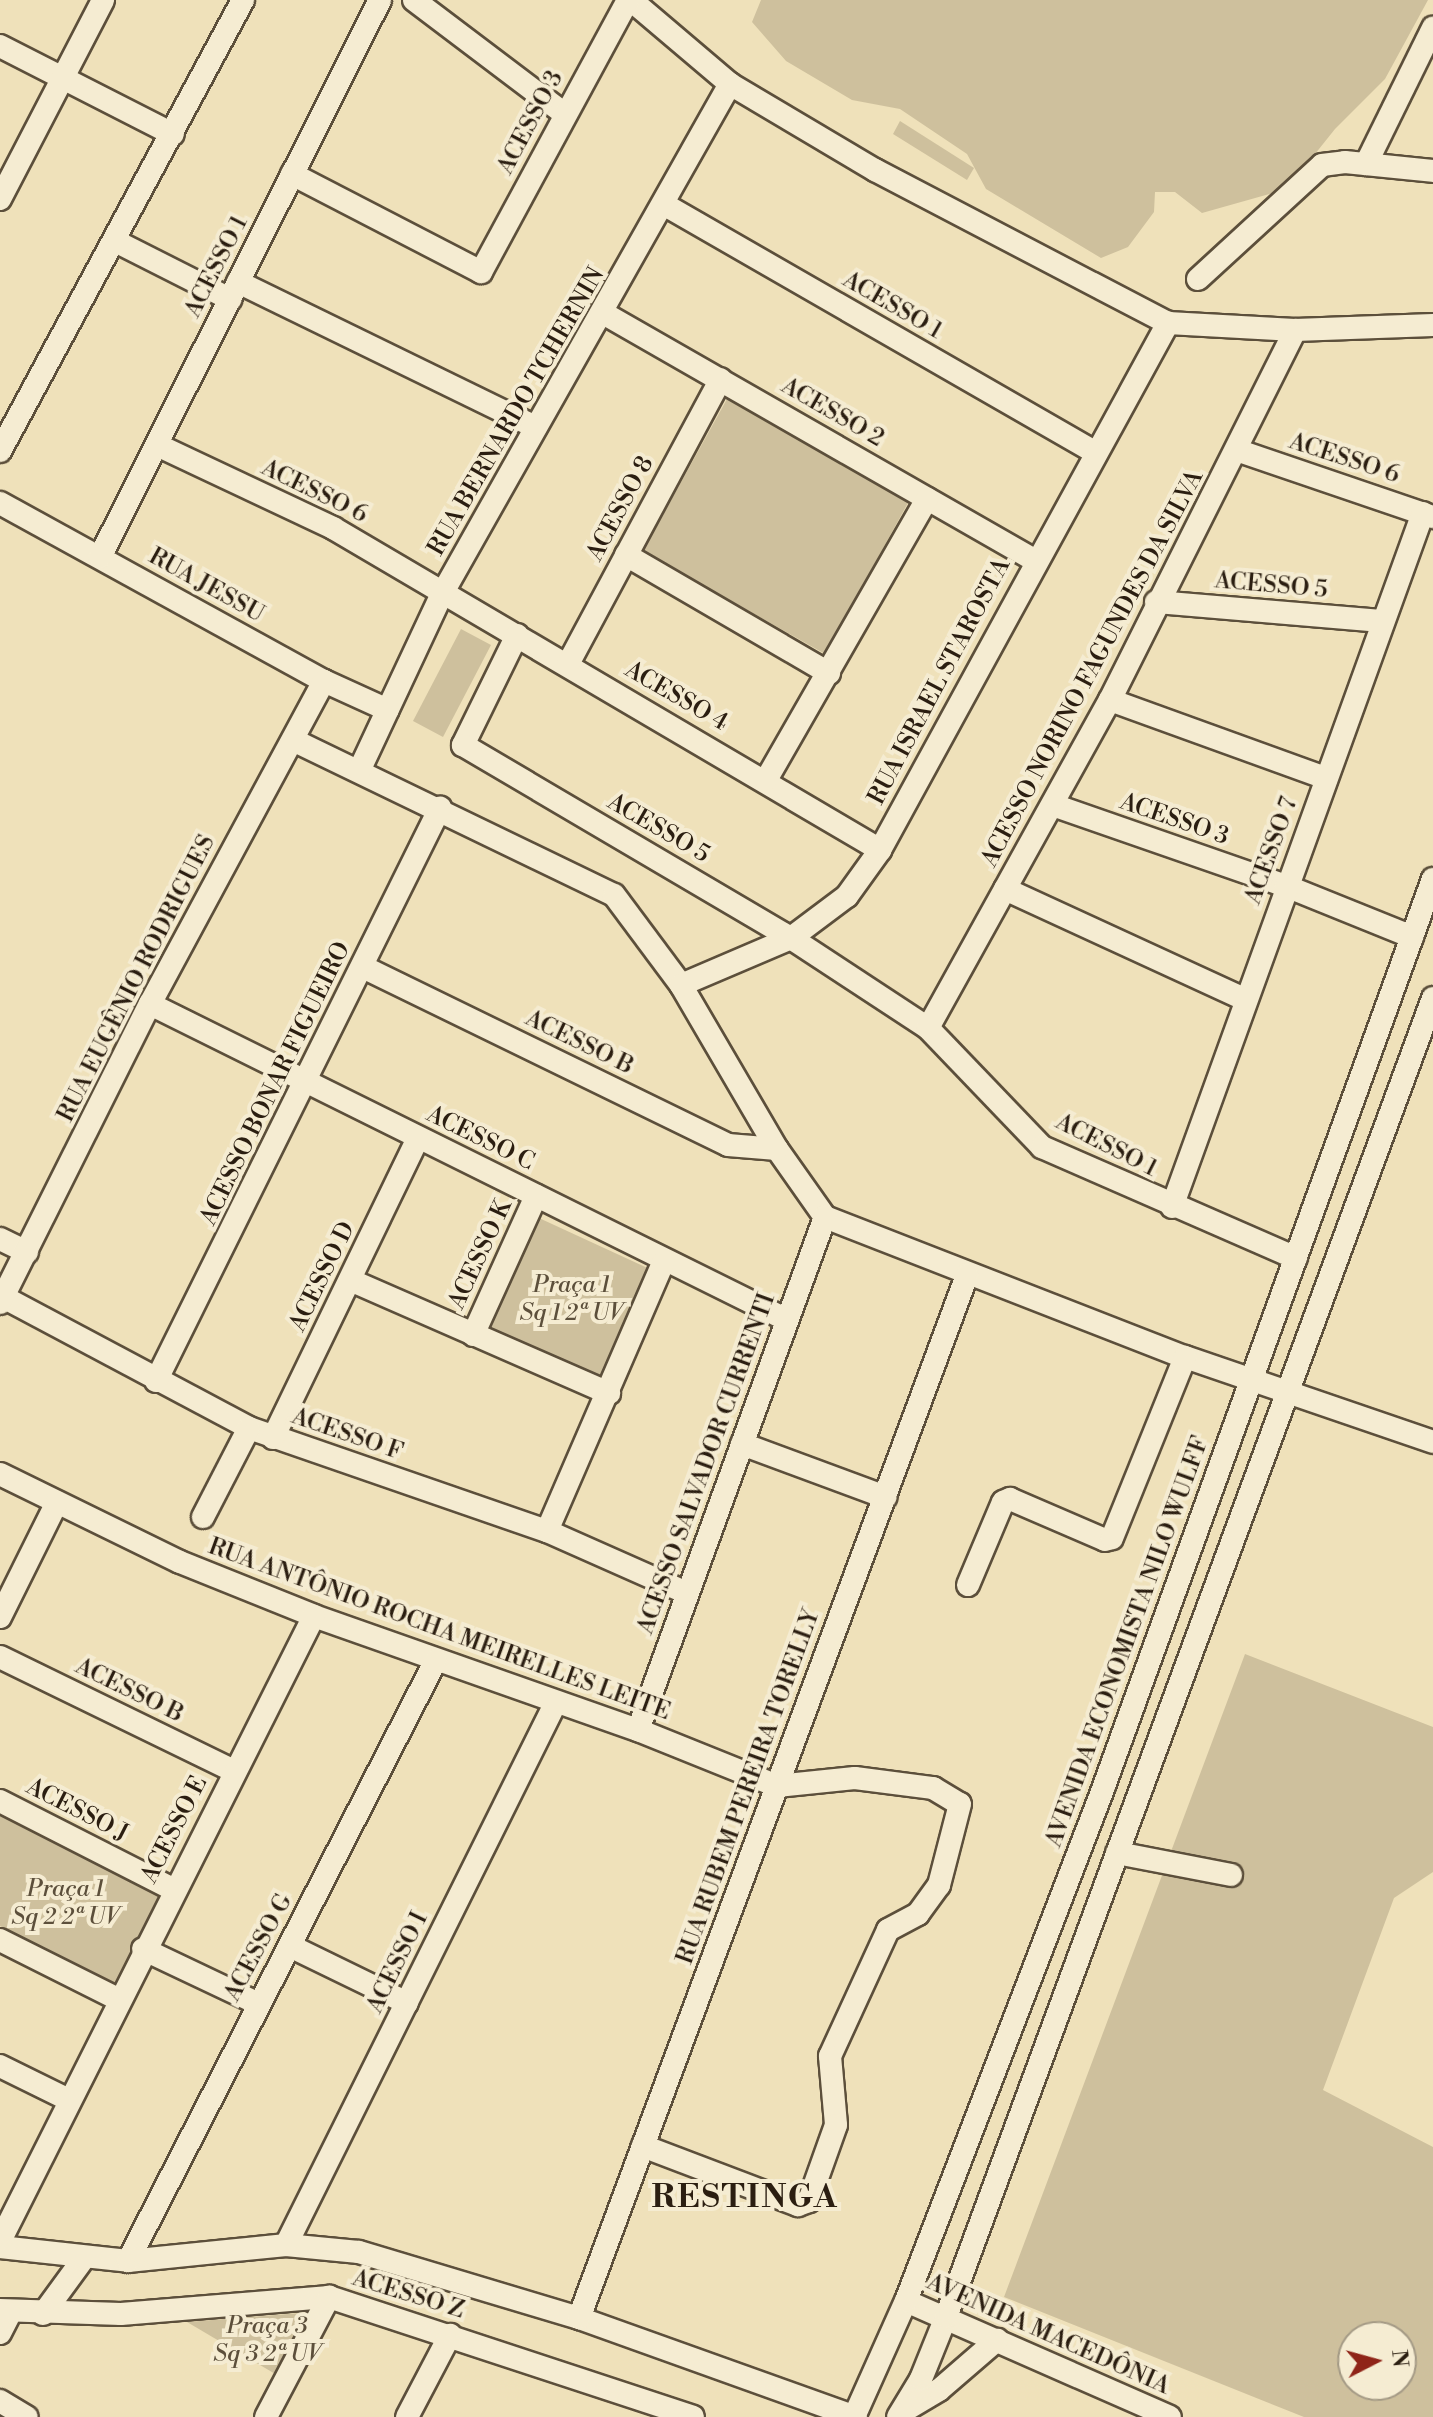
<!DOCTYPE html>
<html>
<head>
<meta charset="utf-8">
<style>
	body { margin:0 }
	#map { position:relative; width:1433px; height:2417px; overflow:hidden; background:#efe1ba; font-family:"Libre Bodoni",serif }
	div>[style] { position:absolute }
	.green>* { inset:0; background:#cec09d }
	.roads { filter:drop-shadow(2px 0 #5c4f3b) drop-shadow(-2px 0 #5c4f3b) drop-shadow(0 2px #5c4f3b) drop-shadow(0 -2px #5c4f3b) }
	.minor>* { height:22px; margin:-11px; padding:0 11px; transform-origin:11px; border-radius:11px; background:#f5ecd2 }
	span { translate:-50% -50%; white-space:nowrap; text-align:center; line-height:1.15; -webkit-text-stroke:8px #f5ecd2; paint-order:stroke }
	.street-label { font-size:24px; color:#2b1e11 }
	.park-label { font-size:24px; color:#5c4f3b; font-style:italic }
	.district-label { font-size:32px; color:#2b1e11; font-weight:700; letter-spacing:2px }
	.north { position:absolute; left:1337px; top:2321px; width:80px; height:80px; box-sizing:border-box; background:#f5ecd2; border:2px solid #a49a85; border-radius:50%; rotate:84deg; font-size:22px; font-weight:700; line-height:32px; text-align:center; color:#2b1e11 }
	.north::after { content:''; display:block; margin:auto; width:28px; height:36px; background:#8f2418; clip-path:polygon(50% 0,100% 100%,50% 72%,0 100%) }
</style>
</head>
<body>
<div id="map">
	<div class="green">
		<div style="clip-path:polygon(761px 0,1428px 0,1385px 79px,1335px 129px,1287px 189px,1202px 213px,1175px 192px,1155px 192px,1154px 212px,1128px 247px,1101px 258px,986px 189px,967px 154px,900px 109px,852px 100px,786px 61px,752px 22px)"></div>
		<div style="clip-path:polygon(900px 121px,974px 168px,967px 180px,893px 134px)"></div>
		<div style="clip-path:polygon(727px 399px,909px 501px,825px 654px,643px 551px)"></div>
		<div style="clip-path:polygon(461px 629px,491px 645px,443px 737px,413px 721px)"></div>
		<div style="clip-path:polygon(539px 1218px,654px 1271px,603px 1381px,489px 1329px)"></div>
		<div style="clip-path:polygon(evenodd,1245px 1654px,1433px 1727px,1433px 1872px,1394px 1898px,1323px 2090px,1433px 2147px,1433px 2417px,1304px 2417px,1004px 2297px,1245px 1654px,1353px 2337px,1401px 2337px,1401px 2385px,1353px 2385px,1353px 2337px)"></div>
		<div style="clip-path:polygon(0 1814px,160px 1896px,115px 1985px,0 1926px)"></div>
		<div style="clip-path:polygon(313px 2312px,277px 2375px,187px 2322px)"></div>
	</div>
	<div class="roads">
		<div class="minor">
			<div style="left:414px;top:0;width:189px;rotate:37.1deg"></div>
			<div style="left:631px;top:0;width:130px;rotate:40.3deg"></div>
			<div style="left:730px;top:84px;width:169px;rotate:30.7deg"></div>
			<div style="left:875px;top:170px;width:331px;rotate:27.6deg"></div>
			<div style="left:1168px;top:323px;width:127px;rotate:3.2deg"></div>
			<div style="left:1295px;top:330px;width:138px;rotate:-2.1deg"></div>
			<div style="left:0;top:46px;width:194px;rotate:27deg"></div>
			<div style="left:1366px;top:164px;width:152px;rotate:-63.8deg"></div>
			<div style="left:292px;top:174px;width:213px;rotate:27.4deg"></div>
			<div style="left:481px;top:272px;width:309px;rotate:-61.6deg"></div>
			<div style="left:0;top:199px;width:224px;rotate:-62.6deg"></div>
			<div style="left:665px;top:205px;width:494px;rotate:29.9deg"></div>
			<div style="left:117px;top:242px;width:127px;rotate:26.8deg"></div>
			<div style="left:1198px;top:279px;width:168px;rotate:-42.6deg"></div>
			<div style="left:1322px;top:165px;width:23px;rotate:-7deg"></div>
			<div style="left:1345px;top:162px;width:88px;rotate:5.8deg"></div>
			<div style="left:238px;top:282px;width:331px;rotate:26deg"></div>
			<div style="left:603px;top:313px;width:497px;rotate:29.8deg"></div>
			<div style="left:157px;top:445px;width:195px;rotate:25.2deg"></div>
			<div style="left:333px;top:528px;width:635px;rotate:30.48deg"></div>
			<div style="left:0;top:451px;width:512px;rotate:-61.68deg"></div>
			<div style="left:1239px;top:451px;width:205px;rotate:18.8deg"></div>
			<div style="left:0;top:503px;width:370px;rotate:28.8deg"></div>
			<div style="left:324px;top:681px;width:70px;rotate:24.4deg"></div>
			<div style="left:626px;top:555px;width:235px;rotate:30.2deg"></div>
			<div style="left:100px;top:557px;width:623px;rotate:-63.31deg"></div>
			<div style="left:1156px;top:602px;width:227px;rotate:4.8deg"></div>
			<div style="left:517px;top:635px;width:123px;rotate:116.1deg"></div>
			<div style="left:463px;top:745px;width:381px;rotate:30.5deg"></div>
			<div style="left:791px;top:938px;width:164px;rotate:33.3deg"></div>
			<div style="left:928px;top:1028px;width:165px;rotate:46.2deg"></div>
			<div style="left:1042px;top:1147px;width:277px;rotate:23.6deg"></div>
			<div style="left:568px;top:664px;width:323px;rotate:-61.8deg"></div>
			<div style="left:1110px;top:700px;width:230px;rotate:19.9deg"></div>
			<div style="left:293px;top:740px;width:356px;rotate:25.8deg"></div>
			<div style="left:614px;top:895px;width:112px;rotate:53.3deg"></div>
			<div style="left:681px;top:985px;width:190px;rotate:59.7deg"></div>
			<div style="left:777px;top:1149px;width:83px;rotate:54.8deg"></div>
			<div style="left:825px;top:1217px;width:386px;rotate:21.3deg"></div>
			<div style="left:1185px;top:1357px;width:262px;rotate:18.9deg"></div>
			<div style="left:359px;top:771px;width:195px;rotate:-64.9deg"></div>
			<div style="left:442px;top:594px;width:586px;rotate:-60.55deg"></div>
			<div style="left:766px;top:780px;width:324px;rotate:-60.2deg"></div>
			<div style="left:1053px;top:805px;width:247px;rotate:19.2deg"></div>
			<div style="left:1286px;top:886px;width:136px;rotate:22deg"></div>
			<div style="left:1005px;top:889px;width:265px;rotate:24.7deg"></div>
			<div style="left:363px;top:967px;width:406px;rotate:26deg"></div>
			<div style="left:728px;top:1145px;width:49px;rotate:4.7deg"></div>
			<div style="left:681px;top:985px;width:120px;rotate:-23.1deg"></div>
			<div style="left:791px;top:938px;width:70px;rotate:-36.9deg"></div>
			<div style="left:847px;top:896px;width:57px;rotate:-54.3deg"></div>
			<div style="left:880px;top:850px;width:601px;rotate:-61.34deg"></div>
			<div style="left:150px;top:1004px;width:711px;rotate:26.38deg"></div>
			<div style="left:928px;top:1028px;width:375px;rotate:-61deg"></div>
			<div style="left:1110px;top:700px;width:414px;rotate:-63.4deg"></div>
			<div style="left:1172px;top:1207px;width:738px;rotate:-70.12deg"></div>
			<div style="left:0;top:1239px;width:30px;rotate:26deg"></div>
			<div style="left:350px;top:1280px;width:283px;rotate:23.6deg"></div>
			<div style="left:3px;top:1297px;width:279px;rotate:28deg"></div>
			<div style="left:249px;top:1428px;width:315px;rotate:19.1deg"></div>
			<div style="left:547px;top:1531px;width:153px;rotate:23.9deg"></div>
			<div style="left:0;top:1303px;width:335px;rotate:-63.4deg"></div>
			<div style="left:150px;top:1004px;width:367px;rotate:-61.7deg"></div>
			<div style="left:473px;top:1335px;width:153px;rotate:-65.6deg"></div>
			<div style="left:156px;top:1381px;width:640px;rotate:-63.64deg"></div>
			<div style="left:273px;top:1438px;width:333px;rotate:-64.2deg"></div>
			<div style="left:742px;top:1444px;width:153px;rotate:20.3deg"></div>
			<div style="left:0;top:1474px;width:200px;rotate:26.1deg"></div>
			<div style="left:180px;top:1562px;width:144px;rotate:21.9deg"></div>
			<div style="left:314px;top:1616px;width:343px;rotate:19.4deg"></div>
			<div style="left:638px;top:1730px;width:150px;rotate:21.9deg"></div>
			<div style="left:777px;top:1786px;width:78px;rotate:-5.9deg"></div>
			<div style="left:855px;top:1778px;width:79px;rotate:7.3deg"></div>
			<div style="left:933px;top:1788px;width:31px;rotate:31deg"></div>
			<div style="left:960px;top:1804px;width:84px;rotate:104.5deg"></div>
			<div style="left:939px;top:1885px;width:36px;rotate:126deg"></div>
			<div style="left:918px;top:1914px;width:34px;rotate:152deg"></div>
			<div style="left:888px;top:1930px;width:139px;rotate:114.7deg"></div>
			<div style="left:830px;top:2056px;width:69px;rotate:85deg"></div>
			<div style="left:836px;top:2125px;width:81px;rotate:109.6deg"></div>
			<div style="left:809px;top:2201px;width:12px;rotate:160deg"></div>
			<div style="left:798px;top:2205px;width:166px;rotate:-159.2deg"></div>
			<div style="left:203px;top:1517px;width:100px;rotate:-62.7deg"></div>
			<div style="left:547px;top:1531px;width:295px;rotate:-66.6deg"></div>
			<div style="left:968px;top:1585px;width:90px;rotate:-67.1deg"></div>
			<div style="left:1003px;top:1502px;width:8px;rotate:-23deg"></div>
			<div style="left:1010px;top:1499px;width:103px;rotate:23.3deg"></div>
			<div style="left:1105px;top:1540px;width:7px;rotate:-16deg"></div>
			<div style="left:1112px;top:1538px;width:195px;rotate:-68deg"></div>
			<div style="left:0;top:1617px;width:128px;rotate:-63.6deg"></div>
			<div style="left:0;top:1657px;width:260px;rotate:26deg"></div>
			<div style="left:638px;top:1730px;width:546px;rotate:-69.97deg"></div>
			<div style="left:0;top:1801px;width:194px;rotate:27deg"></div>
			<div style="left:1117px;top:1853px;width:116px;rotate:10.9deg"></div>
			<div style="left:0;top:1940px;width:132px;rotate:26.6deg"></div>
			<div style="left:290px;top:1946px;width:130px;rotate:26deg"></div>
			<div style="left:143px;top:1949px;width:128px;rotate:25.4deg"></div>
			<div style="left:0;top:2066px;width:77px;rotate:26.2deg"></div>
			<div style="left:0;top:2241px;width:699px;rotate:-63.33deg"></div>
			<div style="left:286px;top:2245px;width:604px;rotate:-63.56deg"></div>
			<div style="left:0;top:2247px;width:129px;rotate:6.2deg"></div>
			<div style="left:128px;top:2261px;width:159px;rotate:-5.8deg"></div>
			<div style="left:286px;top:2245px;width:73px;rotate:5.5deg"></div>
			<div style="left:359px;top:2252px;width:230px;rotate:16.7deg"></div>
			<div style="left:579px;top:2318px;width:294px;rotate:19.7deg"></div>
			<div style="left:128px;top:2261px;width:675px;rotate:-62.87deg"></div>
			<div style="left:906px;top:2301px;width:288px;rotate:23.7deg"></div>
			<div style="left:0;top:2310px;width:121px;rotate:1.9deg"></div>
			<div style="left:121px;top:2314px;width:209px;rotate:-4.7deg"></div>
			<div style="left:329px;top:2297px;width:383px;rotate:18.2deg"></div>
			<div style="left:43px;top:2314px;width:69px;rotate:-53.8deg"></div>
			<div style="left:579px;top:2318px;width:1113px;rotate:-69.59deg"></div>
			<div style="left:0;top:2333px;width:22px;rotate:-63deg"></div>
			<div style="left:0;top:2401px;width:31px;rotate:31deg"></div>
			<div style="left:902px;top:2412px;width:43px;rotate:-30.7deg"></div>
			<div style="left:939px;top:2390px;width:77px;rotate:-40.8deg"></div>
			<div style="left:266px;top:2417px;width:136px;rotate:-62.3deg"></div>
			<div style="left:407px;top:2417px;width:93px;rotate:-62.3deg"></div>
			<div style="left:854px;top:2417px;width:127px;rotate:-65.9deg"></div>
			<div style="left:906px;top:2301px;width:549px;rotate:-68.95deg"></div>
			<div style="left:1103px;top:1789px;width:968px;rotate:-70.07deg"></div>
			<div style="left:898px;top:2417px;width:44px;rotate:-58.8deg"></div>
			<div style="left:921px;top:2379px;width:67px;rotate:-68deg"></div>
			<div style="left:946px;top:2317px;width:1406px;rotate:-69.73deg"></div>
		</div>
	</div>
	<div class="street-label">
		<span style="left:531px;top:123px;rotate:-62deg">ACESSO 3</span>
		<span style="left:217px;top:267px;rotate:-63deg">ACESSO 1</span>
		<span style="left:892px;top:306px;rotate:30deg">ACESSO 1</span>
		<span style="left:517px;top:412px;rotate:-60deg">RUA BERNARDO TCHERNIN</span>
		<span style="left:832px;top:413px;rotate:30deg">ACESSO 2</span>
		<span style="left:1344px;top:459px;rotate:18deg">ACESSO 6</span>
		<span style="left:314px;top:492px;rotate:26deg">ACESSO 6</span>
		<span style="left:621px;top:509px;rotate:-62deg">ACESSO 8</span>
		<span style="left:206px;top:586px;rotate:29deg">RUA JESSU</span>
		<span style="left:1271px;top:586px;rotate:5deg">ACESSO 5</span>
		<span style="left:1093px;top:669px;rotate:-62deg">ACESSO NORINO FAGUNDES DA SILVA</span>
		<span style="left:940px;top:682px;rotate:-62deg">RUA ISRAEL STAROSTA</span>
		<span style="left:676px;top:697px;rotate:30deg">ACESSO 4</span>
		<span style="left:1174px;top:820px;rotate:19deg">ACESSO 3</span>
		<span style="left:658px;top:829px;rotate:30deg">ACESSO 5</span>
		<span style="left:1272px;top:851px;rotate:-70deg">ACESSO 7</span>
		<span style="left:137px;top:979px;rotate:-63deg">RUA EUGÊNIO RODRIGUES</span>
		<span style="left:579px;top:1043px;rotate:26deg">ACESSO B</span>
		<span style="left:276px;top:1084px;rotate:-64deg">ACESSO BONAR FIGUEIRO</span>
		<span style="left:480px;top:1139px;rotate:26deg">ACESSO C</span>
		<span style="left:1106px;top:1146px;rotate:27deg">ACESSO 1</span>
		<span style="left:481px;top:1255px;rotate:-65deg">ACESSO K</span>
		<span style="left:323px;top:1277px;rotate:-64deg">ACESSO D</span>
		<span style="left:347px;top:1435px;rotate:19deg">ACESSO F</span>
		<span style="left:707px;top:1464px;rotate:-70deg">ACESSO SALVADOR CURRENTI</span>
		<span style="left:439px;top:1630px;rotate:20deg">RUA ANTÔNIO ROCHA MEIRELLES LEITE</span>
		<span style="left:1128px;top:1642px;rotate:-70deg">AVENIDA ECONOMISTA NILO WULFF</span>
		<span style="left:129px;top:1691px;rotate:26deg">ACESSO B</span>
		<span style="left:749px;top:1787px;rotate:-70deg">RUA RUBEM PEREIRA TORELLY</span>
		<span style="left:77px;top:1811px;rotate:27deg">ACESSO J</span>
		<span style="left:175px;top:1830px;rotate:-63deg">ACESSO E</span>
		<span style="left:259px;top:1948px;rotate:-62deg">ACESSO G</span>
		<span style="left:398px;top:1963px;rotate:-64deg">ACESSO I</span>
		<span style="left:408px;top:2295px;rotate:17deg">ACESSO Z</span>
		<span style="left:1048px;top:2335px;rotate:24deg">AVENIDA MACEDÔNIA</span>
	</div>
	<div class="park-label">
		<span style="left:571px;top:1300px">Praça 1<br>Sq 1 2ª UV</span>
		<span style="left:65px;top:1904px">Praça 1<br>Sq 2 2ª UV</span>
		<span style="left:267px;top:2341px">Praça 3<br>Sq 3 2ª UV</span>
	</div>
	<div class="district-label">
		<span style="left:745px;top:2197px">RESTINGA</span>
	</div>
	<div class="north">N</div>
</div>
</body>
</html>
